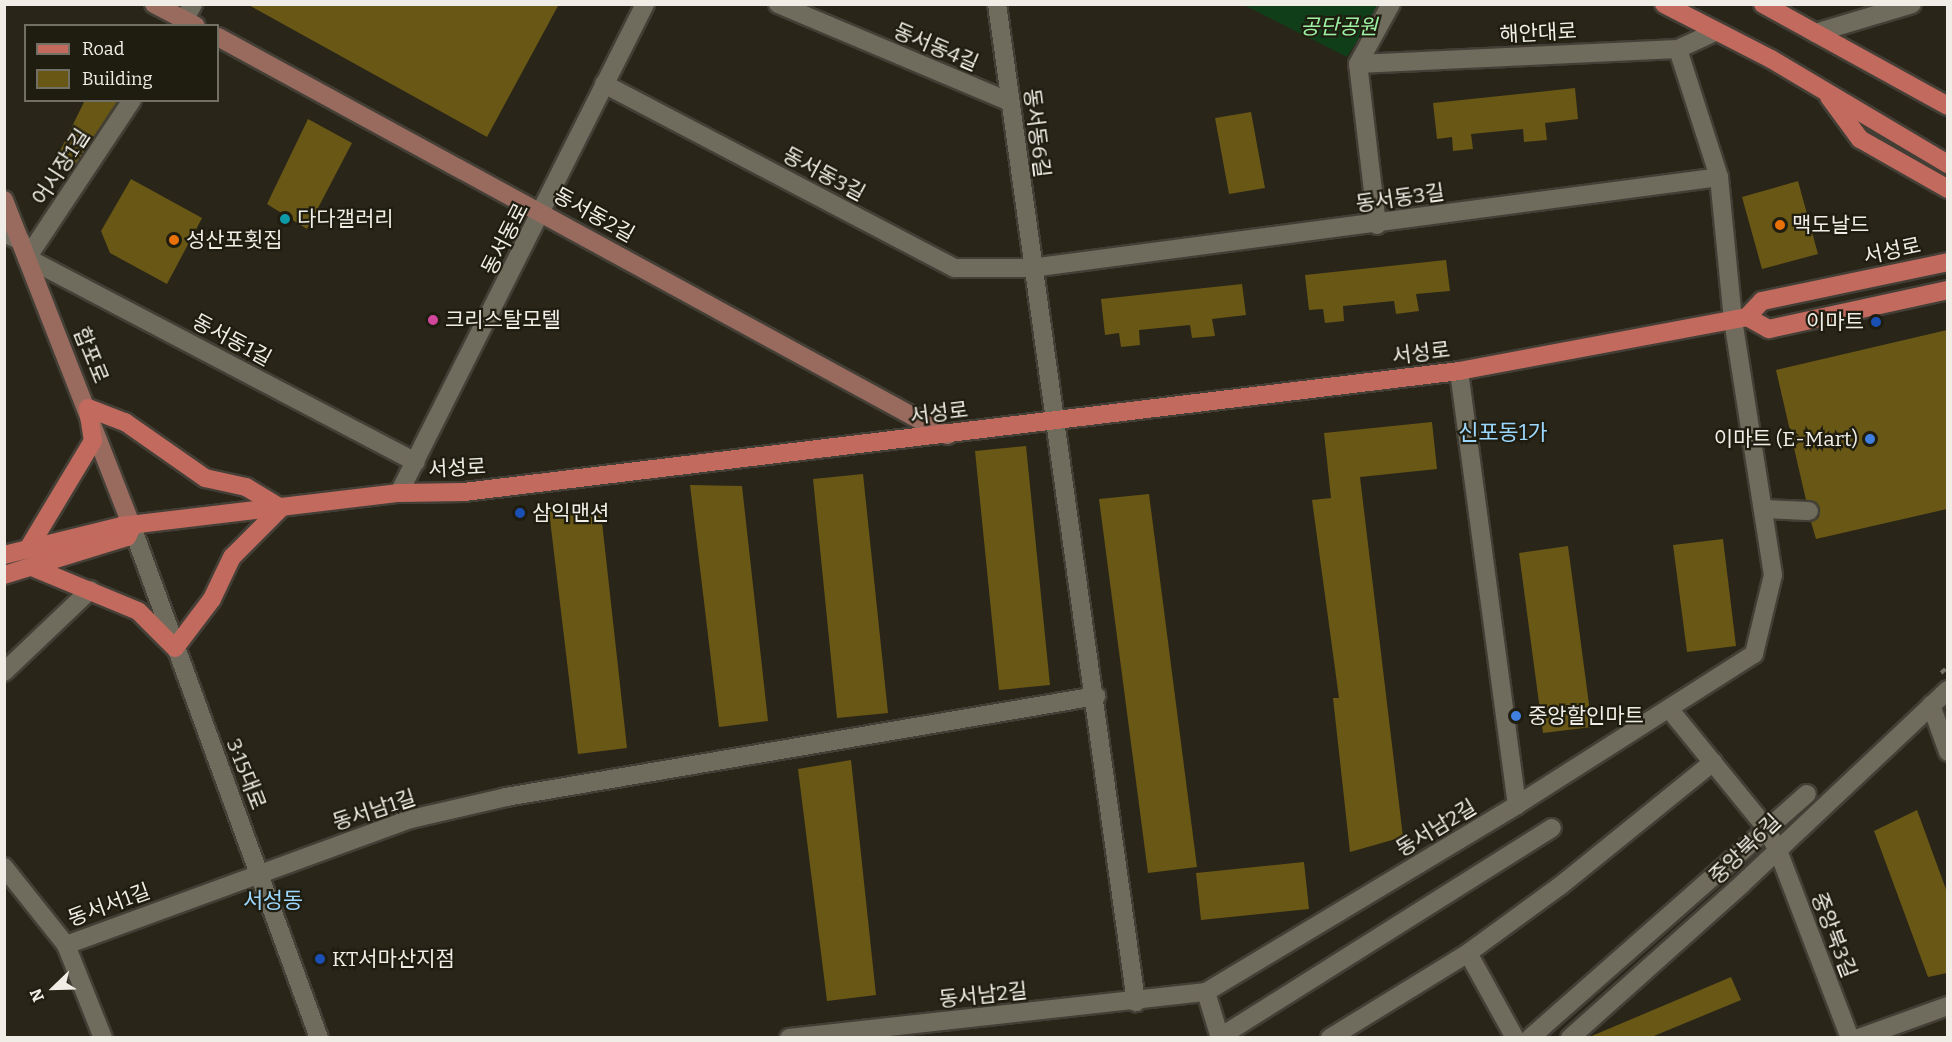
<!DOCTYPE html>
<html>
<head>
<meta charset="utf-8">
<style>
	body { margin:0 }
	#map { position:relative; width:1952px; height:1042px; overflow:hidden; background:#292519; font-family:Bitter,"Noto Sans KR",serif }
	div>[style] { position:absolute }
	.green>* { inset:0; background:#103e18 }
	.building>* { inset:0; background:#695715 }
	.path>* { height:4px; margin-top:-2px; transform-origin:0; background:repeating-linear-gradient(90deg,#747166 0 6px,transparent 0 9px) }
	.roads { filter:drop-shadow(2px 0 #433f36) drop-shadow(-2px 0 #433f36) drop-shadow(0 2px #433f36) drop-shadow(0 -2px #433f36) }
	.street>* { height:18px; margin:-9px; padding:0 9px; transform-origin:9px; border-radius:9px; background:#706c5d }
	.secondary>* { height:18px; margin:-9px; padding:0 9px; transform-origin:9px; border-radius:9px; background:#996b5e }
	.primary>* { height:18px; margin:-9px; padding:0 9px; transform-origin:9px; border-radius:9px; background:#c36a5f }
	.dots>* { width:16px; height:16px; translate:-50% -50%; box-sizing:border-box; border:3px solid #1f1c10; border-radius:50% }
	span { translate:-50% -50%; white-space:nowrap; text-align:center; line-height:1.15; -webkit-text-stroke:4.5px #1f1c10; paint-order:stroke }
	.park-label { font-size:21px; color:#9cf2a2; font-style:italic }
	.street-label { font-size:21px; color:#efede5 }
	.poi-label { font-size:21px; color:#efede5 }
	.left { translate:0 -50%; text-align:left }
	.right { translate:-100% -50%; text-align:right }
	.neighbourhood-label { font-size:22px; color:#9cd7fd }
	.frame { position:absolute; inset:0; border:6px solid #efede5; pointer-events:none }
	.legend { position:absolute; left:24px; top:24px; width:195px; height:78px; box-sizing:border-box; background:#1f1c10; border:2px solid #727065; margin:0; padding:8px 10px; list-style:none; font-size:18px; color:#efede5 }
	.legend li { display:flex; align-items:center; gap:12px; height:30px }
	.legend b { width:30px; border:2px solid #727065 }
	.north { position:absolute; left:24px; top:958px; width:60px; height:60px; -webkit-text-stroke:4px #1f1c10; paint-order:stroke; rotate:247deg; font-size:16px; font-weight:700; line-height:24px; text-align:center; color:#efede5 }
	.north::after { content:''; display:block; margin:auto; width:21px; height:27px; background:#efede5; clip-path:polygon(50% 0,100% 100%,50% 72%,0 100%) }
</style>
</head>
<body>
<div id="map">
	<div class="green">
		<div style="clip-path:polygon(1244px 5px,1380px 4px,1380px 5px,1347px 57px)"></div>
	</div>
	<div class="building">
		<div style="clip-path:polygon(247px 4px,559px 4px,487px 137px)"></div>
		<div style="clip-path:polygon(1575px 88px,1578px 119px,1545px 123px,1547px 140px,1524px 142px,1523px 129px,1471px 134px,1473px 149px,1453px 151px,1452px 137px,1437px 139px,1433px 103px)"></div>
		<div style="clip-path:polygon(85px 100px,118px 100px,74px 167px,57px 157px)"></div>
		<div style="clip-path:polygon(1251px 112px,1265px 188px,1229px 194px,1215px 118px)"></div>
		<div style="clip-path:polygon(308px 119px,352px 143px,307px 229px,267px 204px)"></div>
		<div style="clip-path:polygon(131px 179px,202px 218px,167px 284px,110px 253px,101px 231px)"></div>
		<div style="clip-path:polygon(1798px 181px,1818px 254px,1762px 269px,1742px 197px)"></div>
		<div style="clip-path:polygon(1446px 260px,1450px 291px,1416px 294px,1419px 311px,1396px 314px,1394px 301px,1343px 306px,1344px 321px,1325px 323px,1323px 309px,1309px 310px,1305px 275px)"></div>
		<div style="clip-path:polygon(1242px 284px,1246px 315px,1212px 319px,1215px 336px,1192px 338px,1190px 325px,1139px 330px,1140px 345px,1121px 347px,1119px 333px,1105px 335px,1101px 299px)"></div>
		<div style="clip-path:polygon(1947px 330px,1947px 509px,1816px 539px,1811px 522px,1819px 517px,1819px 506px,1806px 500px,1776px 370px)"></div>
		<div style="clip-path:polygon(1432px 422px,1437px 469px,1360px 477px,1403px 837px,1350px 852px,1333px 698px,1339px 698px,1312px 500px,1331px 498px,1324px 433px)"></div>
		<div style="clip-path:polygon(1026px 446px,1050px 685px,999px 690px,975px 451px)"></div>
		<div style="clip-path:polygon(863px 474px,888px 713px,837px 718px,813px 479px)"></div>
		<div style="clip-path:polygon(690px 485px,742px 486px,768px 721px,719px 727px)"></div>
		<div style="clip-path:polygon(1149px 494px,1197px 867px,1148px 873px,1099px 499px)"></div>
		<div style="clip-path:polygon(549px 511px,601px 513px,627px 748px,578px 754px)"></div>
		<div style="clip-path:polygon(1723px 539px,1736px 646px,1687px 652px,1673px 545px)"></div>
		<div style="clip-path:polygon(1568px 546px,1592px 727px,1543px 733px,1519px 553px)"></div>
		<div style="clip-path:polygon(851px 760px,876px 995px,827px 1001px,798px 769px)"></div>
		<div style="clip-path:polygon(1917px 810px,1947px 892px,1947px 973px,1928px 977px,1874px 831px)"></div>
		<div style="clip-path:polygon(1304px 862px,1309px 909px,1201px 920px,1196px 873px)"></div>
		<div style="clip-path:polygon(1731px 977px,1741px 1000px,1649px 1038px,1587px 1038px)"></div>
	</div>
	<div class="path">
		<div style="left:1941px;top:673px;width:9px;rotate:-41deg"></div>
	</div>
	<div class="roads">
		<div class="street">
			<div style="left:778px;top:4px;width:252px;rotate:22.9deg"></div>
			<div style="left:997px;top:4px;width:1008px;rotate:82.07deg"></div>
			<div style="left:181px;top:26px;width:25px;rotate:-61deg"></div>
			<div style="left:1815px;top:33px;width:101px;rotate:-16.6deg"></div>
			<div style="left:1358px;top:64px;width:320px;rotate:-2.7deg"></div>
			<div style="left:1678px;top:49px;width:41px;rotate:-24.7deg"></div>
			<div style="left:604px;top:84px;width:396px;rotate:27.7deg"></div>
			<div style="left:955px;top:268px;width:76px"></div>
			<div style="left:1031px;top:268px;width:694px;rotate:-7.53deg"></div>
			<div style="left:132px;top:100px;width:190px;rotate:123.6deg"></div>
			<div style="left:27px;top:258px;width:439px;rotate:27.7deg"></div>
			<div style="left:1377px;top:225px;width:162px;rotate:-96.7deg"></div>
			<div style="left:1358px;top:64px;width:68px;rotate:-61.2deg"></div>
			<div style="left:4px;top:233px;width:19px;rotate:25deg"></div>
			<div style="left:1459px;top:371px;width:438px;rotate:82.4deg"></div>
			<div style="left:399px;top:493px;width:547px;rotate:-63.29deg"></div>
			<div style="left:1763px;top:509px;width:46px;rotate:2.5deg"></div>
			<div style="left:132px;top:527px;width:544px;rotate:69.9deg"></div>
			<div style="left:4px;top:672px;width:119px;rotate:-43.6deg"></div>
			<div style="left:1931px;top:705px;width:50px;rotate:70.1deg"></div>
			<div style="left:1670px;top:710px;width:146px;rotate:50.8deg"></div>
			<div style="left:1762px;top:823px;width:29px;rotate:59deg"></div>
			<div style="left:1777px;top:848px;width:204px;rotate:69deg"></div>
			<div style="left:4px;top:867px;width:100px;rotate:51.5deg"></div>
			<div style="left:66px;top:945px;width:100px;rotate:68.3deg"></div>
			<div style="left:66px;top:945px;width:367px;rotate:-20.1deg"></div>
			<div style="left:411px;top:819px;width:98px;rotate:-13deg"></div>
			<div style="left:506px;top:797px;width:599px;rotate:-9.71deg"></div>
			<div style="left:1206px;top:992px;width:48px;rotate:73.1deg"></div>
			<div style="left:1220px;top:1037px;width:392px;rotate:-32.2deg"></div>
			<div style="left:789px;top:1038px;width:420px;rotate:-6.3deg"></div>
			<div style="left:1206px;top:992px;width:363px;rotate:-31deg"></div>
			<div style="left:1517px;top:805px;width:281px;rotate:-32.5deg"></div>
			<div style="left:1754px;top:654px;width:81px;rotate:-76.5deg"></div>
			<div style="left:1773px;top:575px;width:258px;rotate:-98.9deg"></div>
			<div style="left:1733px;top:320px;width:144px;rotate:-95.6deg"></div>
			<div style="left:1719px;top:177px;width:134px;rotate:-107.8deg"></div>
			<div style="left:1330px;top:1038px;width:162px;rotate:-31.6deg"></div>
			<div style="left:1515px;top:1038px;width:97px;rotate:-118.9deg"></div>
			<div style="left:1468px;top:953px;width:114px;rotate:-36.1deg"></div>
			<div style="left:1560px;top:886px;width:197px;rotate:-39deg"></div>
			<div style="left:1530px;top:1038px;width:369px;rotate:-41.4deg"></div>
			<div style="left:1570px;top:1038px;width:231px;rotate:-41.8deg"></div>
			<div style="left:1742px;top:884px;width:283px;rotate:-43.3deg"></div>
			<div style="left:1859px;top:1038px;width:95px;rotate:-19.8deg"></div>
		</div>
		<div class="secondary">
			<div style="left:154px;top:4px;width:47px;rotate:27.6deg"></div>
			<div style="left:218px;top:37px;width:831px;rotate:28.63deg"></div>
			<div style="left:4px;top:200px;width:351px;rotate:68.6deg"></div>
		</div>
		<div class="primary">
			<div style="left:1664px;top:4px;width:120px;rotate:27.2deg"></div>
			<div style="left:1771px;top:59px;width:206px;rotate:30.7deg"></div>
			<div style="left:1763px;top:4px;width:211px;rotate:28.9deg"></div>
			<div style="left:1829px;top:97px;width:52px;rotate:53.6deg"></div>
			<div style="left:1860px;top:139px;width:101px;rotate:29.6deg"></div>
			<div style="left:1747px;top:317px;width:22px;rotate:-47deg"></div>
			<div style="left:1762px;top:301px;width:190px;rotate:-11.8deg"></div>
			<div style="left:28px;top:549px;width:126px;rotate:-59deg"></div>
			<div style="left:93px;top:441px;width:33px;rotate:-99deg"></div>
			<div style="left:88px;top:408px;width:40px;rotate:21deg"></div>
			<div style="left:125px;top:422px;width:98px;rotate:35deg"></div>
			<div style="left:205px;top:478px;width:42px;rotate:12.4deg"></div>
			<div style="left:246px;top:487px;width:41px;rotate:31deg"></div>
			<div style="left:281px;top:508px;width:69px;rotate:135deg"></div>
			<div style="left:232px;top:557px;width:47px;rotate:115.5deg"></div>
			<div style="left:212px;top:599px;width:61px;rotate:127.1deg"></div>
			<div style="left:175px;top:648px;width:52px;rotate:-135deg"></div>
			<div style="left:138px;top:611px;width:115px;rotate:-157.5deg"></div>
			<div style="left:4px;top:555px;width:121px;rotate:-13.9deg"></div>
			<div style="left:121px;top:526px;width:280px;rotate:-6.8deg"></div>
			<div style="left:399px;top:493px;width:65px;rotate:-0.9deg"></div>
			<div style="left:464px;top:492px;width:1002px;rotate:-6.93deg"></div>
			<div style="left:1459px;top:371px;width:293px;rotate:-10.6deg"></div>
			<div style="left:1747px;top:317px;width:25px;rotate:29deg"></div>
			<div style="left:1769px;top:329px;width:183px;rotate:-12.3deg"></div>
			<div style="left:4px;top:575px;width:129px;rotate:-17.2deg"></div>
			<div style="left:127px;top:537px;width:11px;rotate:-63deg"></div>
		</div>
	</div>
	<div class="dots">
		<div style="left:285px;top:219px;background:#0f9aa8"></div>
		<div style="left:1780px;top:225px;background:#e8710a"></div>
		<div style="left:174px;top:240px;background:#e8710a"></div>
		<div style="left:433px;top:320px;background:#d1479c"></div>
		<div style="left:1876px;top:322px;background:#1a4fb4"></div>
		<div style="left:1870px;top:439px;background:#3f7fe0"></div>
		<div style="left:520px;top:513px;background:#1a4fb4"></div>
		<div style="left:1516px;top:716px;background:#3f7fe0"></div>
		<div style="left:320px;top:959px;background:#1a4fb4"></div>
	</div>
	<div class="park-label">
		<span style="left:1339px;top:27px">공단공원</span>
	</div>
	<div class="street-label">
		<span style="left:1538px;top:33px;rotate:-3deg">해안대로</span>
		<span style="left:936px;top:47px;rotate:23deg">동서동4길</span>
		<span style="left:1037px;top:133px;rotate:83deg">동서동6길</span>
		<span style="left:61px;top:167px;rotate:-57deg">어시장1길</span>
		<span style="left:824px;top:174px;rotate:28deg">동서동3길</span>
		<span style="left:1400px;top:198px;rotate:-8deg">동서동3길</span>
		<span style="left:594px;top:215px;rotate:29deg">동서동2길</span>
		<span style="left:505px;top:239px;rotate:-63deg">동서동로</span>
		<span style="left:1892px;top:251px;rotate:-12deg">서성로</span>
		<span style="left:232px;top:340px;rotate:28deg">동서동1길</span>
		<span style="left:1421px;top:353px;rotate:-7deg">서성로</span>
		<span style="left:91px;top:355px;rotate:68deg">합포로</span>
		<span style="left:939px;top:413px;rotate:-7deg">서성로</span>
		<span style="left:457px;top:468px;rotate:-3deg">서성로</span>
		<span style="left:246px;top:774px;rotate:69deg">3·15대로</span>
		<span style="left:374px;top:810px;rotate:-18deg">동서남1길</span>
		<span style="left:1436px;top:828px;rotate:-31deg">동서남2길</span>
		<span style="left:1745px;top:849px;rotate:-44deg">중앙북6길</span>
		<span style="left:109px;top:905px;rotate:-20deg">동서서1길</span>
		<span style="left:1834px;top:935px;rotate:69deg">중앙북3길</span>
		<span style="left:983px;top:995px;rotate:-6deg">동서남2길</span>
	</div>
	<div class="poi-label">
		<span class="left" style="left:297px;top:219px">다다갤러리</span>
		<span class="left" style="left:1792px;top:225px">맥도날드</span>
		<span class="left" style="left:186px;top:240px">성산포횟집</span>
		<span class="left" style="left:445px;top:320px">크리스탈모텔</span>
		<span class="right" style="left:1864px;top:322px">이마트</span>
		<span class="right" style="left:1858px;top:439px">이마트 (E-Mart)</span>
		<span class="left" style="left:532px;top:513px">삼익맨션</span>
		<span class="left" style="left:1528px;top:716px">중앙할인마트</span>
		<span class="left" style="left:332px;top:959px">KT서마산지점</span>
	</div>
	<div class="neighbourhood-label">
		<span style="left:1503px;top:433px">신포동1가</span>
		<span style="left:273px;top:901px">서성동</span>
	</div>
	<div class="frame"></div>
	<ul class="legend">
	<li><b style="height:8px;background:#c36a5f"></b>Road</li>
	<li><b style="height:16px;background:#695715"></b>Building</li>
	</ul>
	<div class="north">N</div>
</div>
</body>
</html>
